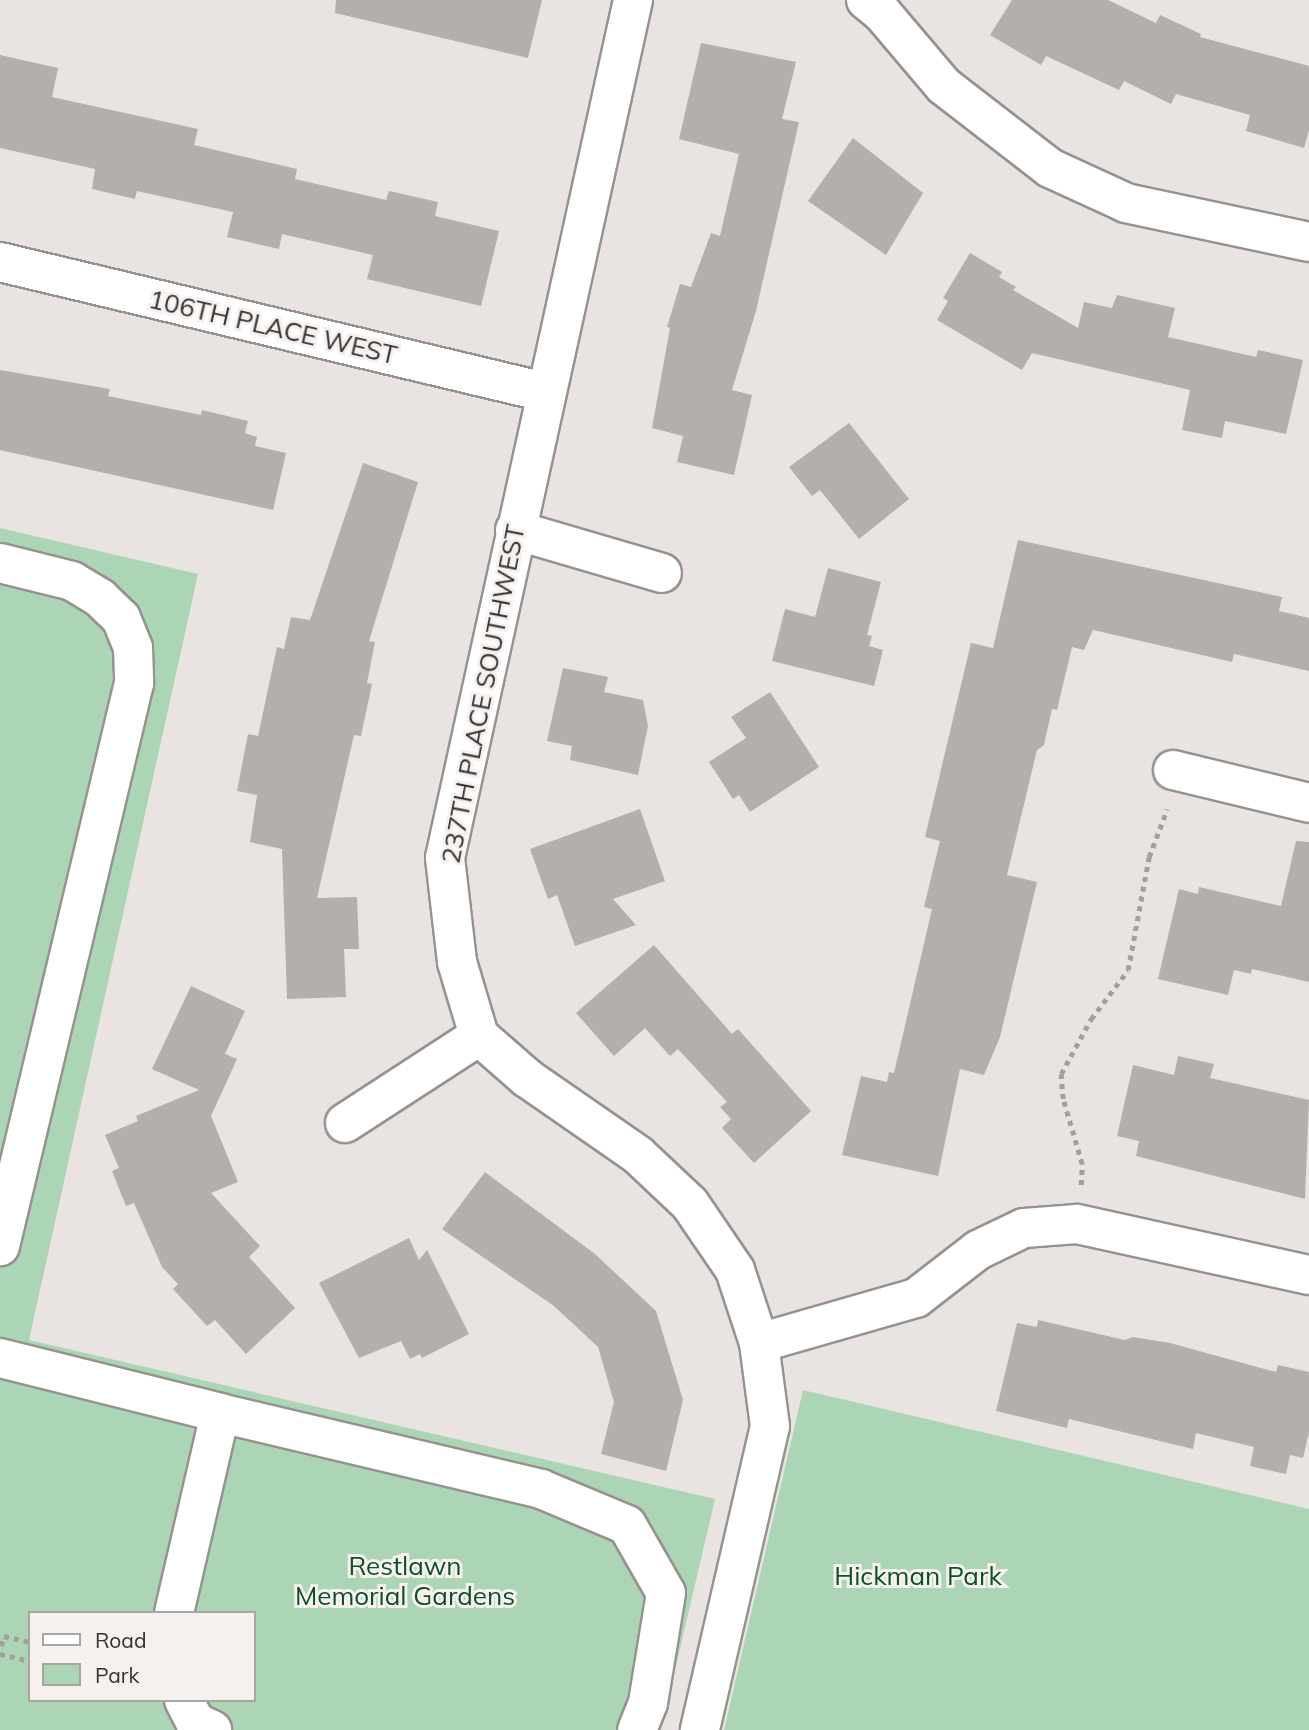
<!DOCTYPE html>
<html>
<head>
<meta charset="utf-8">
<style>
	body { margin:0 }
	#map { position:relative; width:1309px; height:1730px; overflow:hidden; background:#e9e4e1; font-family:Mulish,sans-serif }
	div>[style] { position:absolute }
	.green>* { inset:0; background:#acd5b5 }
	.building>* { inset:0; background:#b3afac }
	.path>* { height:4.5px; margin-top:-2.25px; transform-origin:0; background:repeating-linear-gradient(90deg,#a39f9d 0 5px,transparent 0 10px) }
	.roads { filter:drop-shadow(2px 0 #969290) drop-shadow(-2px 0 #969290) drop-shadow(0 2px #969290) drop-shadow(0 -2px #969290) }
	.minor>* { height:38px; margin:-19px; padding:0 19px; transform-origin:19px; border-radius:19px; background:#fff }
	span { translate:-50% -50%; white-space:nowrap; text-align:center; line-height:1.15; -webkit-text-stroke:6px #f6f1ef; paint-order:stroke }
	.street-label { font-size:26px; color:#353332 }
	.park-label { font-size:26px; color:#0d4f27 }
	.legend { position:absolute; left:28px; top:1611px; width:228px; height:91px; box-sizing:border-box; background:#f6f1ef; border:2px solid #a9a5a3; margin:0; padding:9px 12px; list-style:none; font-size:21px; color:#353332 }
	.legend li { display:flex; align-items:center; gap:14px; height:35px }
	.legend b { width:35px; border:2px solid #a9a5a3 }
</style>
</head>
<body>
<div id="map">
	<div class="green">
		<div style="clip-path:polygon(evenodd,0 528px,198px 574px,29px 1340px,715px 1499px,661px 1730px,0 1730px,0 528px,30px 1613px,254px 1613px,254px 1700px,30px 1700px,30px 1613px)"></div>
		<div style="clip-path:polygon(803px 1390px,1309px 1509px,1309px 1730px,724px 1730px)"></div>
	</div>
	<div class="building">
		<div style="clip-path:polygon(336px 0,542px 0,528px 58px,335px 13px)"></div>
		<div style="clip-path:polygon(1012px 0,1108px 0,1156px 23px,1160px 15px,1201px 34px,1200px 37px,1309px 66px,1309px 130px,1304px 148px,1246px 131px,1250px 115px,1176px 94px,1171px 104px,1124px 81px,1119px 90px,1046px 56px,1041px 65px,990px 35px)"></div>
		<div style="clip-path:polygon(701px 43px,796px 62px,782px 119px,799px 122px,756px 311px,732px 390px,752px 395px,734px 475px,677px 462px,683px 436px,652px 428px,670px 328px,667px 327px,680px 284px,691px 287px,711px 233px,720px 236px,739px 154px,679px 139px)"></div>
		<div style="clip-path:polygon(0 55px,58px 68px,52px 97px,198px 129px,194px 145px,297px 169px,295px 179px,386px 200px,389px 191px,438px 202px,435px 216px,499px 231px,481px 306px,367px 279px,373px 255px,282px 234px,279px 249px,227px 237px,233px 212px,137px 191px,135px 199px,92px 189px,95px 169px,0 148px)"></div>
		<div style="clip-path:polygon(853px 138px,923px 193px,886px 255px,808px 201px)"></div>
		<div style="clip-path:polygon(970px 253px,1002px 272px,999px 277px,1016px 287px,1013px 290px,1078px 328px,1084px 302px,1112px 308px,1117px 295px,1175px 308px,1168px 337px,1256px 357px,1258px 350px,1303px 360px,1286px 434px,1225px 421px,1222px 438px,1182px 430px,1190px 390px,1032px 353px,1022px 370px,937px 320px,948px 301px,943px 298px)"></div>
		<div style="clip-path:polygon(0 370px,110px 389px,108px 396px,201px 415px,202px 410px,248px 421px,245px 433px,257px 437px,255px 446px,286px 453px,273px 510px,0 450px)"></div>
		<div style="clip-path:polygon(849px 423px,909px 499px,859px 539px,820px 490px,812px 496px,789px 467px)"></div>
		<div style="clip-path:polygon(363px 463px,418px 482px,369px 641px,375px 642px,367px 683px,372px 684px,361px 736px,354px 735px,317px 898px,357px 897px,359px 949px,344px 949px,346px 997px,287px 999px,282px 849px,250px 842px,257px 795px,237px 791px,248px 734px,258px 736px,277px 647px,284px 649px,291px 617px,310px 620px)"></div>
		<div style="clip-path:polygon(1018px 540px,1282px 597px,1279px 611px,1309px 618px,1309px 671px,1234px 654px,1232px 662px,1093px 630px,1084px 650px,1072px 647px,1057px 710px,1052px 709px,1044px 745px,1037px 750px,1007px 875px,1037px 882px,1000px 1037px,984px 1075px,960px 1069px,938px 1176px,842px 1155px,861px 1076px,887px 1082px,889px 1072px,894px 1073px,932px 909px,924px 907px,940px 841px,925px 837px,971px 643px,993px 648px)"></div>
		<div style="clip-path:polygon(828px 568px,881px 582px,867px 635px,872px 636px,869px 646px,883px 650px,874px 686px,772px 661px,785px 609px,815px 617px)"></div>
		<div style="clip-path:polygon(563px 668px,608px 677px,604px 692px,643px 700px,648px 726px,638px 775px,570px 760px,572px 746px,547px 741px)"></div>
		<div style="clip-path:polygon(770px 692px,819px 767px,750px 812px,739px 795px,733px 799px,709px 762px,746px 738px,731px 717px)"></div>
		<div style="clip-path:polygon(640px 809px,665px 881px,613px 899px,636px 925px,575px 946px,557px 895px,548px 899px,530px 849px)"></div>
		<div style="clip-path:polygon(1296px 841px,1309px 842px,1309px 982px,1252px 969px,1251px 974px,1234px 970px,1228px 995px,1158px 979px,1179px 889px,1198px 894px,1199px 887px,1281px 906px)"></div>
		<div style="clip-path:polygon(654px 945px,732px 1034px,738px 1029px,811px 1111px,754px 1163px,722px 1128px,731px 1119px,720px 1107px,727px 1102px,678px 1049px,670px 1056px,645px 1028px,614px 1056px,576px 1013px)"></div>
		<div style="clip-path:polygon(191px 986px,245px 1011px,225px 1054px,237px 1059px,211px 1116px,238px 1182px,211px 1193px,260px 1246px,249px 1257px,295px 1308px,246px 1354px,215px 1320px,207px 1326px,173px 1289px,178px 1284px,162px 1267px,134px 1203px,126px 1206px,112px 1171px,119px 1168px,105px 1135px,138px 1121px,136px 1116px,199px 1090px,152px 1069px)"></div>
		<div style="clip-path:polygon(1178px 1056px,1214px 1064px,1210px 1078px,1309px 1100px,1305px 1199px,1136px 1156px,1139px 1141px,1117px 1136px,1133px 1065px,1174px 1075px)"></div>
		<div style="clip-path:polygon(485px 1172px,595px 1254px,656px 1311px,683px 1400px,666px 1471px,601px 1454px,614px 1402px,598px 1347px,554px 1306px,442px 1229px)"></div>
		<div style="clip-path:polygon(409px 1238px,419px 1260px,427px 1250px,469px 1334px,422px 1358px,420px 1354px,410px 1359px,401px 1341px,359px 1358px,319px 1283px)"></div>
		<div style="clip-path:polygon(1038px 1320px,1125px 1340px,1133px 1337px,1170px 1343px,1276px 1372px,1278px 1365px,1309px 1372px,1309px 1432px,1303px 1458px,1290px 1455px,1286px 1474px,1250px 1466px,1254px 1447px,1196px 1433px,1193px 1449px,1069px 1419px,1067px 1428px,996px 1411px,1017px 1323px,1037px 1327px)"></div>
	</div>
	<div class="path">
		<div style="left:1081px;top:1185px;width:21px;rotate:-87deg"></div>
		<div style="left:1082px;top:1164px;width:68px;rotate:-106.3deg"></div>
		<div style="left:1063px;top:1099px;width:25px;rotate:-95deg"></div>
		<div style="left:1061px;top:1074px;width:63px;rotate:-61.4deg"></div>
		<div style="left:1091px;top:1019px;width:61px;rotate:-52.9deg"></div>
		<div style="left:1128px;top:970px;width:115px;rotate:-79.5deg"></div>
		<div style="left:1149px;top:857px;width:51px;rotate:-69.4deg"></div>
		<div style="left:1px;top:1646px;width:10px;rotate:-73deg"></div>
		<div style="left:4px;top:1636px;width:27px;rotate:13deg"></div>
		<div style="left:0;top:1654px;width:31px;rotate:13deg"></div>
	</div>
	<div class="roads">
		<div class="minor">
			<div style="left:633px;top:0;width:878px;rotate:102.36deg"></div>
			<div style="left:445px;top:858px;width:105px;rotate:83.4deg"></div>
			<div style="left:457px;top:962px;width:77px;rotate:73.4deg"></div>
			<div style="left:479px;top:1036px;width:64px;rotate:41.2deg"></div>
			<div style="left:527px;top:1078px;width:135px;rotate:34.7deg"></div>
			<div style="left:638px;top:1155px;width:71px;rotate:43.3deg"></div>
			<div style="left:690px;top:1204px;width:80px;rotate:55.7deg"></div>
			<div style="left:735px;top:1270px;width:77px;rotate:71.8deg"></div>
			<div style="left:759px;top:1343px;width:84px;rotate:82.5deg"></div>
			<div style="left:770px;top:1426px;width:312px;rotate:103deg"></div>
			<div style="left:866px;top:0;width:21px;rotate:39deg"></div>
			<div style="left:882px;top:13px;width:96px;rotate:49.7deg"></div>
			<div style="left:944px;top:86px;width:134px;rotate:37.7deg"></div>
			<div style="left:1050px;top:168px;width:84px;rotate:24.7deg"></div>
			<div style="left:1126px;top:203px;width:187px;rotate:12deg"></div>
			<div style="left:0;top:262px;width:560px;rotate:13.42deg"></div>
			<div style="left:515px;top:530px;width:153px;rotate:16.3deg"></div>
			<div style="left:0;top:563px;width:74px;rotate:14deg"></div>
			<div style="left:72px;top:581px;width:33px;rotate:31deg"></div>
			<div style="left:100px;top:598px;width:29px;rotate:44deg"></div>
			<div style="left:121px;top:618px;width:32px;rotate:68deg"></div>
			<div style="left:133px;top:648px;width:35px;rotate:88deg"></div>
			<div style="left:134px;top:683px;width:579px;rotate:103.39deg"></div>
			<div style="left:1173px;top:770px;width:140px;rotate:13.6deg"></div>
			<div style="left:345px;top:1123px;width:160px;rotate:-33deg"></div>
			<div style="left:759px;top:1343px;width:163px;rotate:-16deg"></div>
			<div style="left:916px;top:1298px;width:78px;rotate:-37.7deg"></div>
			<div style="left:978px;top:1250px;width:51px;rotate:-25.6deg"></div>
			<div style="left:1024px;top:1228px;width:53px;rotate:-4.3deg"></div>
			<div style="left:1077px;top:1224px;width:238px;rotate:12.4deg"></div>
			<div style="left:0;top:1358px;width:227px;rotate:14deg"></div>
			<div style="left:174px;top:1613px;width:205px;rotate:-77deg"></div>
			<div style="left:220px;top:1413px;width:330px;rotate:13.3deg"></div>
			<div style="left:541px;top:1489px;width:93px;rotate:22.7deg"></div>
			<div style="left:627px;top:1525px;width:78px;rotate:60.2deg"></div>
			<div style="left:666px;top:1593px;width:111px;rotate:99.3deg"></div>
			<div style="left:648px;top:1703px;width:29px;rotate:112deg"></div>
			<div style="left:184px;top:1700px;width:25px;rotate:63deg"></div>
			<div style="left:195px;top:1722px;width:19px;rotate:25deg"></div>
		</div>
	</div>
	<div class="street-label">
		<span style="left:273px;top:327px;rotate:13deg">106TH PLACE WEST</span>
		<span style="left:483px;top:694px;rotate:-79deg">237TH PLACE SOUTHWEST</span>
	</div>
	<div class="park-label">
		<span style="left:405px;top:1581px">Restlawn<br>Memorial Gardens</span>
		<span style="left:918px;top:1576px">Hickman Park</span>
	</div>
	<ul class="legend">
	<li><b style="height:9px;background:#fff"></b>Road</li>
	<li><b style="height:19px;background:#acd5b5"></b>Park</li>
	</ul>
</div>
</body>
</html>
